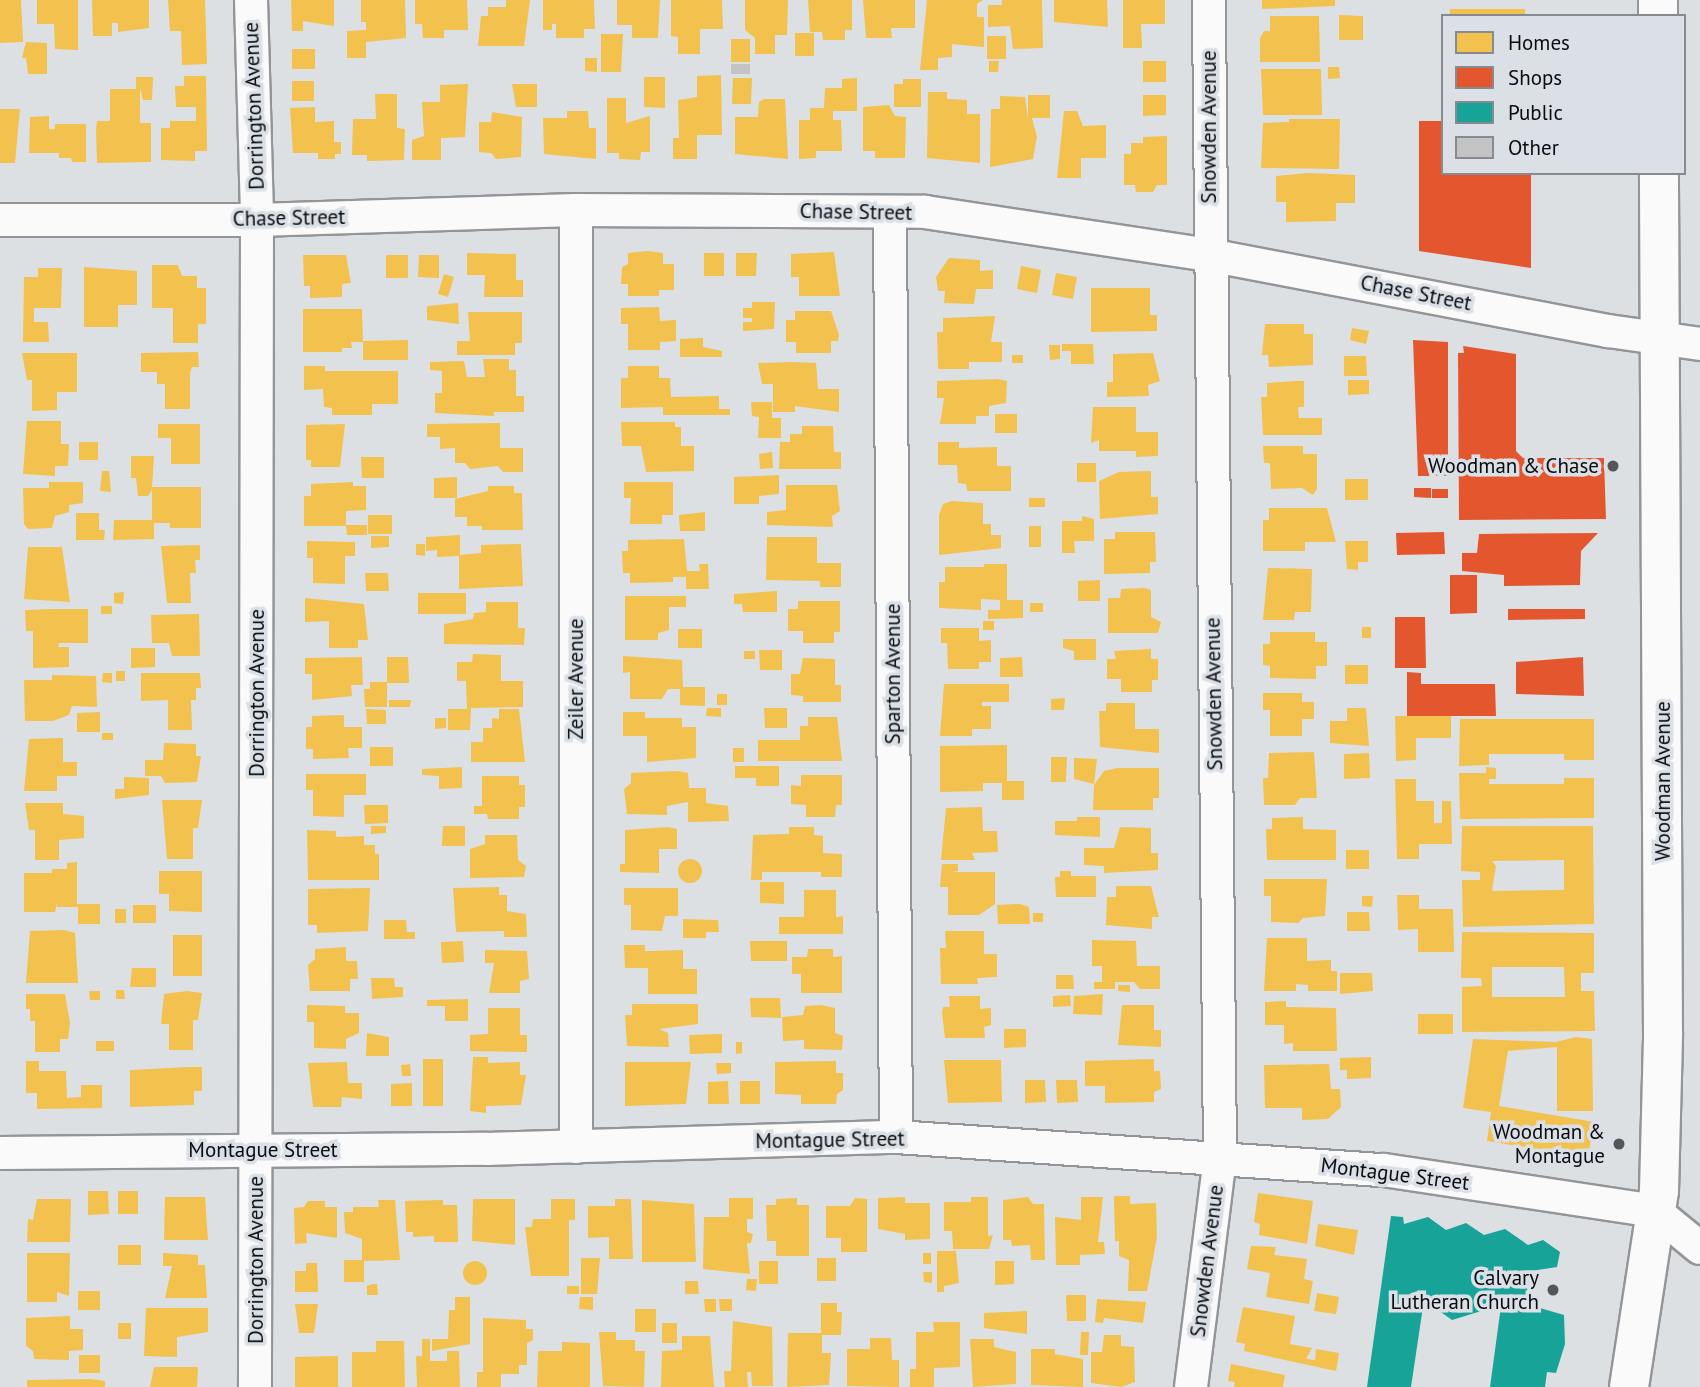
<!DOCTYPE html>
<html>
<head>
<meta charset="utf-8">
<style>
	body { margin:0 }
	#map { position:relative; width:1700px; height:1387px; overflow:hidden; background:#dde0e3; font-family:"PT Sans",sans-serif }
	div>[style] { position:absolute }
	.homes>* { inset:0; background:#f2c14e }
	.round { border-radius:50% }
	.shops>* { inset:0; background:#e4572e }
	.public>* { inset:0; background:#17a398 }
	.building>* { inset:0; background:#c3c3c4 }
	.roads { filter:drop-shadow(2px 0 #939598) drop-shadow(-2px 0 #939598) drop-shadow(0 2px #939598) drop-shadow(0 -2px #939598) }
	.minor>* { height:32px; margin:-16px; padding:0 16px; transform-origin:16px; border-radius:16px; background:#fafafb }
	.major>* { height:38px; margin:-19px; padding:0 19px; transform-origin:19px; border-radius:19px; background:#fafafb }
	.dots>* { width:19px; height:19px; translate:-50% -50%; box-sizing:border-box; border:4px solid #dae0e6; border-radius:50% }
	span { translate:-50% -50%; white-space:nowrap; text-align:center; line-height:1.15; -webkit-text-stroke:7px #dae0e6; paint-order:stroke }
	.street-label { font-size:21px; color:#0a0b0d }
	.poi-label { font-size:21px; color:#0a0b0d }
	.right { translate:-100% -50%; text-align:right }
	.legend { position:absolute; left:1441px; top:14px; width:245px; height:161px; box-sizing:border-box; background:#dae0e6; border:2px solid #878b8f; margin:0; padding:9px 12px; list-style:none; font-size:21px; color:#0a0b0d }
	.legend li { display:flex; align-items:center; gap:14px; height:35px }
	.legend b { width:35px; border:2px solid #878b8f }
</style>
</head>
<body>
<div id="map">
	<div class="homes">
		<div style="clip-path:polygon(0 0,21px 0,23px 42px,0 43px)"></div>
		<div style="clip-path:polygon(37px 0,78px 0,78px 50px,55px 49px,54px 24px,37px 24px)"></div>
		<div style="clip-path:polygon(92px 0,149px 0,149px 28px,118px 32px,118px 23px,112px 23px,112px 36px,93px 36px)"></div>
		<div style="clip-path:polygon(168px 0,205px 0,207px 64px,182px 65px,181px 31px,170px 31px)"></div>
		<div style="clip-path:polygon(291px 0,334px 0,334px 26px,303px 21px,303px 31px,292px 31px)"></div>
		<div style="clip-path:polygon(361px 0,405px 0,406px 38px,366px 42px,366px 58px,347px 58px,347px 31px,366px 30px,366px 22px,361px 22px)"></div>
		<div style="clip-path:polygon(415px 0,467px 0,468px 30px,444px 30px,444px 38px,423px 38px,422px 24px,415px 24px)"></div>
		<div style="clip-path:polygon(506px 0,530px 0,524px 46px,478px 46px,481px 16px,488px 16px,488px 7px,506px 7px)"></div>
		<div style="clip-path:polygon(543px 0,594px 0,595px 29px,584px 29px,584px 38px,556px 38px,556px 24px,552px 24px,552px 30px,543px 30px)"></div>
		<div style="clip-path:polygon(617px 0,660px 0,658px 38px,632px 38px,632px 25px,617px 25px)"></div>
		<div style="clip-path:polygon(671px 0,722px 0,723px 29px,700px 29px,700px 54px,678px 54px,678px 37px,671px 36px)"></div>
		<div style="clip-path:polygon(745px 0,788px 0,787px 35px,775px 35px,775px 54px,755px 54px,755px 38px,745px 30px)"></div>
		<div style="clip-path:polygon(808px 0,852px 0,852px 30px,845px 30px,845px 40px,823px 40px,822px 32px,810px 32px)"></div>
		<div style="clip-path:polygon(863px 0,915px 0,915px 28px,891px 28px,892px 38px,866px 38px)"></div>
		<div style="clip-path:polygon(927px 0,983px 0,977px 4px,977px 17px,984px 17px,984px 47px,952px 44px,952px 57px,938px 58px,938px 70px,920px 70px)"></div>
		<div style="clip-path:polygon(1002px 0,1042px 0,1043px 48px,1013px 49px,1010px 26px,988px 27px,988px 5px,1002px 5px)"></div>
		<div style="clip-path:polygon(1054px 0,1107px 0,1108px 27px,1054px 22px)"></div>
		<div style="clip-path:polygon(1123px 0,1165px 0,1165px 24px,1141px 24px,1142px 48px,1123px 48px)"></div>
		<div style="clip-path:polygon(1262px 0,1335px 0,1335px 6px,1262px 9px)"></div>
		<div style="clip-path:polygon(1450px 9px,1525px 9px,1525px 16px,1450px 16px)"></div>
		<div style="clip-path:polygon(1339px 15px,1363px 16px,1363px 40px,1339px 40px)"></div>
		<div style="clip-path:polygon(1270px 16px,1319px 16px,1320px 62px,1260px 62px,1260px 38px,1264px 31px,1270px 31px)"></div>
		<div style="clip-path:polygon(795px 33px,814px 33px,814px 56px,795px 56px)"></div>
		<div style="clip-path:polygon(601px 34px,623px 34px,621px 72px,601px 72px)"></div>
		<div style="clip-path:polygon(987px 36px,1006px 36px,1006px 59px,987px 59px)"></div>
		<div style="clip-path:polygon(731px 39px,750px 39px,750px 62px,731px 62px)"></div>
		<div style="clip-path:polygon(26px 42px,47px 43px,47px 74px,28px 74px,26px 58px,22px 58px)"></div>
		<div style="clip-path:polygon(292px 49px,315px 49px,315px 69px,292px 69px)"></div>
		<div style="clip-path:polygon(585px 58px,597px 58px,597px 72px,585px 71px)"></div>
		<div style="clip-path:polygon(989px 61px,999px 61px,998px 72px,989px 72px)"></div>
		<div style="clip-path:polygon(1143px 61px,1166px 61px,1166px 82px,1143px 82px)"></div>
		<div style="clip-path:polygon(1328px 67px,1339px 67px,1340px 78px,1328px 79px)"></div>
		<div style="clip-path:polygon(1261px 69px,1321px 69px,1322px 115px,1263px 115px)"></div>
		<div style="clip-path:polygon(721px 75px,722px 135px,697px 135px,697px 159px,673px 159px,673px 138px,679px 138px,678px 100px,697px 97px,697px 76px)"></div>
		<div style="clip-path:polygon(184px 76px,206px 76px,207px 151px,195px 151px,195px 161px,161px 160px,161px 128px,170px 128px,170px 121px,196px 121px,196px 107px,176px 107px,175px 86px,184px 86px)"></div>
		<div style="clip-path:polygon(136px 77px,153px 77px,152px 100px,143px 100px,140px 88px,140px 123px,151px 123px,151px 162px,97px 163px,96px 129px,97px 121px,110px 121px,110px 89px,136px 89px)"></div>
		<div style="clip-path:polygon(644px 77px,665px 77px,665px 108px,644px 107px)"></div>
		<div style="clip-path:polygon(733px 78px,752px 78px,751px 104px,732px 104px)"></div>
		<div style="clip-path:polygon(857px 78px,857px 111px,833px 111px,833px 120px,841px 120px,842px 151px,816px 151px,816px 158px,799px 159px,799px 120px,810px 120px,810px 108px,824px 108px,825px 88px,842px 88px,842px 79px)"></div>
		<div style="clip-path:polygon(903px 79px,921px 79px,921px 107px,894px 107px,894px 84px,903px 84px)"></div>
		<div style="clip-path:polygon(292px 81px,314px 81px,314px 101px,292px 101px)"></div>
		<div style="clip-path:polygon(468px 84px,465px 137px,441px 138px,441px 160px,412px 160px,412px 140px,424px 136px,422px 102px,440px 102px,440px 85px)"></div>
		<div style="clip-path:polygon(512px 84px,537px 84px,537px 107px,516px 107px)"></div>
		<div style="clip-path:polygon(928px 92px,947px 92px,947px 99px,967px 100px,967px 114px,980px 114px,980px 163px,927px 158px)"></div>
		<div style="clip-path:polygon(375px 94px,397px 94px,397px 128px,405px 129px,404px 160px,367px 161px,367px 155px,352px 155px,353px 119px,376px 119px)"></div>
		<div style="clip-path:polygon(1028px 95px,1050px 95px,1050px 118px,1032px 118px,1037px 137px,1033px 159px,990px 167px,991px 109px,1000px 109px,1000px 96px,1025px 97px,1028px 119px)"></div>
		<div style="clip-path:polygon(1143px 95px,1166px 95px,1166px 115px,1143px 116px)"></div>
		<div style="clip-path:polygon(607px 98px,626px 98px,626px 123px,650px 116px,650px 152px,641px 152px,640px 160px,619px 159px,619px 153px,607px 153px)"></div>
		<div style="clip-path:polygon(764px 99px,785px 99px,788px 159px,735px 154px,735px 117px,758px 117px,759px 102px)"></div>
		<div style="clip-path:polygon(889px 105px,895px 116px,906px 117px,905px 158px,875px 158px,875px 151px,863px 151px,863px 107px)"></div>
		<div style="clip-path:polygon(315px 107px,315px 122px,334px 121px,334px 142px,341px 142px,341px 154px,335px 154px,335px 159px,318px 159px,318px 153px,293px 153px,290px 108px)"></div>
		<div style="clip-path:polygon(0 109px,20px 109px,15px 163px,0 163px)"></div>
		<div style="clip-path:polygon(567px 111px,588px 111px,589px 128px,596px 128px,596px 159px,544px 154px,543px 118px,567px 118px)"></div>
		<div style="clip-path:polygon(1064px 111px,1077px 111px,1083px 126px,1106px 125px,1106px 158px,1081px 158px,1081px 178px,1057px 178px)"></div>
		<div style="clip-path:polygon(492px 112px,522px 117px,521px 157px,496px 159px,491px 153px,479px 152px,479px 122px,491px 122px)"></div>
		<div style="clip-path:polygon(49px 116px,49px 129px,55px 129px,55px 124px,86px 124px,86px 162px,72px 162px,71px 158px,59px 158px,59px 153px,29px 153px,30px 117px)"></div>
		<div style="clip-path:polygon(1289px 119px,1340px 119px,1339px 169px,1261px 168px,1263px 123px,1289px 122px)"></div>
		<div style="clip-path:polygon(1167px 136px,1167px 185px,1157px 185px,1153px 192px,1136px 192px,1135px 185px,1124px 185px,1124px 154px,1131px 154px,1131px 143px,1143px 143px,1143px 137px)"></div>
		<div style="clip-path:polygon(1307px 173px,1355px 175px,1355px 203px,1336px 203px,1336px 221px,1286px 222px,1286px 202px,1276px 202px,1276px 176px)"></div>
		<div style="clip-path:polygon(647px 251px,663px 253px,663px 264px,674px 264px,674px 290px,659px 290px,659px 296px,628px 296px,628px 284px,621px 284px,622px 267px,628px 264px,628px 253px)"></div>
		<div style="clip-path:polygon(834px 252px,840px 296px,799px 296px,799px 277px,791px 277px,791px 254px)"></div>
		<div style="clip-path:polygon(467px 253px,516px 254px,516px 280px,523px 280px,523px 297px,484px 297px,485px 275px,467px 275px)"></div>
		<div style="clip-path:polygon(704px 253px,724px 253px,724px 276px,704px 276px)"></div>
		<div style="clip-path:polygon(736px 253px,757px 253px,756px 276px,736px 276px)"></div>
		<div style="clip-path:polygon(303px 255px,346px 255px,351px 283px,342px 284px,342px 297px,310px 298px,310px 286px,304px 286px)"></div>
		<div style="clip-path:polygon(386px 255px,408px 255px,408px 278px,386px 278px)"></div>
		<div style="clip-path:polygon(419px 255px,439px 255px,439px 278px,418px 277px)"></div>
		<div style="clip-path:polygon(949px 258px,980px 260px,980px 271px,993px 270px,993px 289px,976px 289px,974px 304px,944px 303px,945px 291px,938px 291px,936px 277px)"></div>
		<div style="clip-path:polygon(152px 265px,178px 265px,182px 276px,197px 276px,197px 288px,206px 288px,206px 324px,198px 324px,198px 343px,173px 343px,173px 308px,152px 308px)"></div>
		<div style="clip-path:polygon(1021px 266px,1041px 270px,1037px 293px,1017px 289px)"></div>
		<div style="clip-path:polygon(84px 267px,137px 271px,137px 305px,118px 305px,118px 327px,84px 327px)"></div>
		<div style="clip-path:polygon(38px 268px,62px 268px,61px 308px,34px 308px,34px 322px,48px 322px,49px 342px,23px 342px,24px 277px,38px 277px)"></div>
		<div style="clip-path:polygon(1056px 273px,1077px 277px,1073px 299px,1052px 295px)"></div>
		<div style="clip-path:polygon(444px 274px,454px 277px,448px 297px,438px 294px)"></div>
		<div style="clip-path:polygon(1091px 288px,1150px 288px,1150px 315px,1157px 315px,1157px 331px,1091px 332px)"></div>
		<div style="clip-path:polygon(752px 302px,775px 302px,774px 329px,743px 331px,743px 322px,752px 322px,752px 318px,743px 318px,743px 308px,752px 308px)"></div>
		<div style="clip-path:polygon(458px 303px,459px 324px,427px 320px,427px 306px)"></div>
		<div style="clip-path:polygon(659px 307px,660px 321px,676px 320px,676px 341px,660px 342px,660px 350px,628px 350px,628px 324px,621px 324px,621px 308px)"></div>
		<div style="clip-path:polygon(303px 309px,362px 309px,363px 342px,351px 342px,352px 348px,342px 348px,342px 352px,303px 352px)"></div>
		<div style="clip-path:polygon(795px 311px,831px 311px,839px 335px,838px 341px,831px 341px,831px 353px,796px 353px,796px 342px,786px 342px,786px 320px,795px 320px)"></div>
		<div style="clip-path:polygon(468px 312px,522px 312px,522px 343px,515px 343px,515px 355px,457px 355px,457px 341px,470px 341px)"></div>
		<div style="clip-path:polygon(995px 316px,991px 342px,1002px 342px,1002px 362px,969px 362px,969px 369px,938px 369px,937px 332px,943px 332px,943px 318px)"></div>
		<div style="clip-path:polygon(1265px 324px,1304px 324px,1304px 334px,1313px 334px,1313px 365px,1269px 367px,1268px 355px,1262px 355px)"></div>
		<div style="clip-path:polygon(1352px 328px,1369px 331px,1366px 344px,1350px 340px)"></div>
		<div style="clip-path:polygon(703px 338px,703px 347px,722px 351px,722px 357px,680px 357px,680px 339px)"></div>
		<div style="clip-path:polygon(408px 340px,408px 360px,363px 360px,363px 341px)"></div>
		<div style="clip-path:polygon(1062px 344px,1093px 344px,1094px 364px,1071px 364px,1071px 351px,1062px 351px)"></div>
		<div style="clip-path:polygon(1049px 345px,1060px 345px,1060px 359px,1050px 360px)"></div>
		<div style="clip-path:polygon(198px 352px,199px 367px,192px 367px,190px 373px,190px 409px,165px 409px,165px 384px,157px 384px,157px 372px,141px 372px,141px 353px)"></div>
		<div style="clip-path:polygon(22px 353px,77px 353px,77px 392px,57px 392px,57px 410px,32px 411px,32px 380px,27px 380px)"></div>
		<div style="clip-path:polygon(1153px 353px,1160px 381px,1148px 385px,1149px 396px,1107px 397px,1107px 382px,1113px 382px,1113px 354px)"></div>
		<div style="clip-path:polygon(1012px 355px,1023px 355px,1023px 363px,1012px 363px)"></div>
		<div style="clip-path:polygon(1344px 356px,1366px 356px,1367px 376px,1344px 376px)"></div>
		<div style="clip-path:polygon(483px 359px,509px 359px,509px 370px,516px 370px,516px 396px,524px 396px,524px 412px,494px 412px,494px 416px,435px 413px,435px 393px,442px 393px,442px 371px,430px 370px,430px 362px,464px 361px,467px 377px,485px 377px)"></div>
		<div style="clip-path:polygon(790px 362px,816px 363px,818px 389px,839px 389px,839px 412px,795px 406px,795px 412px,773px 412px,773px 384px,762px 384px,758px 363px)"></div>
		<div style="clip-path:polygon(304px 366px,325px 366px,325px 371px,398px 371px,398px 404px,372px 404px,372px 415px,332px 415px,332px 408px,324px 407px,323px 389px,304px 390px)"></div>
		<div style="clip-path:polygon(628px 366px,659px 366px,659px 378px,670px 378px,671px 397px,719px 396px,719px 409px,730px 409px,730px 415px,663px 415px,663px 407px,621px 408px,621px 378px,628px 378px)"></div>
		<div style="clip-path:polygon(997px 379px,1007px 381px,1006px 403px,989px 406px,989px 416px,976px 416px,976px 424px,940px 424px,944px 398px,937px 398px,937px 381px)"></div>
		<div style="clip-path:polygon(1348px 380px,1369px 380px,1369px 394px,1348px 395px)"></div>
		<div style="clip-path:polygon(1295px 381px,1304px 381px,1304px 407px,1298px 407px,1299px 418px,1322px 418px,1322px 435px,1263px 435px,1261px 397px,1267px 397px,1267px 383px)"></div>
		<div style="clip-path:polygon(751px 402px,772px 402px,772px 418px,781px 418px,781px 438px,758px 438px,759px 417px,752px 416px)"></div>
		<div style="clip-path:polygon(1093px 407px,1136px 407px,1136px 432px,1158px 432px,1158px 456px,1136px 457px,1136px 451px,1099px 451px,1099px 440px,1091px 443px)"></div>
		<div style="clip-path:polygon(995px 414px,1017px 414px,1017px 433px,995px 433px)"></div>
		<div style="clip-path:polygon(27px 421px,61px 421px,61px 444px,69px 444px,68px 466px,55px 466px,55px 476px,23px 474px)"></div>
		<div style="clip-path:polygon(621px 422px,675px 422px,675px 427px,681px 427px,681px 446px,694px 446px,694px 471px,646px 472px,641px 446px,622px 446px)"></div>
		<div style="clip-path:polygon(500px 423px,500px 448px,523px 448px,523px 472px,503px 472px,498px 466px,470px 469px,465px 463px,455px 463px,455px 448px,440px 449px,440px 437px,427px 437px,427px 424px)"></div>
		<div style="clip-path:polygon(158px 424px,200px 424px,200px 464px,171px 464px,171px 438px,158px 438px)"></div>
		<div style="clip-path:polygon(345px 424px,340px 467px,311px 467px,311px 460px,306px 460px,306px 425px)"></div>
		<div style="clip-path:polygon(802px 426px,833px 426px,834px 452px,841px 452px,841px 469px,779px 469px,780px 442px,790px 442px,790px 434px,802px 434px)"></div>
		<div style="clip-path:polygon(79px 442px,98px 442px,98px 460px,79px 460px)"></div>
		<div style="clip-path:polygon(938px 442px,959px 442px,959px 448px,997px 447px,997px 466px,1011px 466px,1011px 491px,967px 491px,966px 484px,958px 483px,957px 465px,938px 465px)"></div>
		<div style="clip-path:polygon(1263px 446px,1303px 446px,1303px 454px,1317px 454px,1317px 489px,1313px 495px,1302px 488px,1271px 489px,1270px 463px,1264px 463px)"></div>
		<div style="clip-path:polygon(772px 452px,773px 468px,760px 469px,759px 454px)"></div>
		<div style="clip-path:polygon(131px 456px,154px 456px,152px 487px,201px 487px,201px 528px,170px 528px,170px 523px,154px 523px,154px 539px,113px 540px,114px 520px,152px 520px,152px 490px,148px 496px,138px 496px,136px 478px,131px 478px)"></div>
		<div style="clip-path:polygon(361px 457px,384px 457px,384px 478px,362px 478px)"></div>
		<div style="clip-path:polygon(1077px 463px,1096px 463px,1096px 482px,1077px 482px)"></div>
		<div style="clip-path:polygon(102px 471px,109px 471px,111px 492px,100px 491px)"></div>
		<div style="clip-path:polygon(1151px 471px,1151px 497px,1158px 497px,1158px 514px,1100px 519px,1099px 481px,1119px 472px)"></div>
		<div style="clip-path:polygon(779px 475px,779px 494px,759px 496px,759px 504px,734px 504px,734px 477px)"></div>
		<div style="clip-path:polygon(457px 477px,457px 498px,434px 498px,434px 478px)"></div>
		<div style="clip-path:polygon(1345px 479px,1368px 479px,1368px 500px,1345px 500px)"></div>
		<div style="clip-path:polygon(49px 482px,83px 482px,83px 503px,69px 505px,69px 512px,55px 516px,52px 528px,28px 529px,24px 524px,23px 488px,49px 488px)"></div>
		<div style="clip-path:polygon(353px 482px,353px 486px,366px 486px,366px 510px,346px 511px,346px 526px,304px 526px,304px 496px,311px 496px,311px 484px)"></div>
		<div style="clip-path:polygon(624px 482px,673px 482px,673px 515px,662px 515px,662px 524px,630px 524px,631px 498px,624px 498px)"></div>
		<div style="clip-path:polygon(786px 485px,837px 485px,840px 511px,832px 516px,833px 527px,767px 525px,767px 512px,786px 510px)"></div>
		<div style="clip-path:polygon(488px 486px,514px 486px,514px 493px,522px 493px,523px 530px,482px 530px,482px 526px,467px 526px,467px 517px,455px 517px,455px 499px,488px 491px)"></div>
		<div style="clip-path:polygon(1029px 498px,1045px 498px,1045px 507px,1029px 507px)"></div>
		<div style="clip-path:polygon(952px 501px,983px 503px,983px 524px,991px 524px,991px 535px,1001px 535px,1001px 548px,939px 555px,939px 515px,943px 504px)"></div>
		<div style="clip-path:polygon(1269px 508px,1327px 508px,1336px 542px,1305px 542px,1305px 551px,1263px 551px,1263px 520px,1269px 520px)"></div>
		<div style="clip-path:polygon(705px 512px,705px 531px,680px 531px,679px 515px)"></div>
		<div style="clip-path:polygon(76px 513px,99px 513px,99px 530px,105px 530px,104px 540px,76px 540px)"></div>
		<div style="clip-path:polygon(368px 515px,392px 515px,392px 534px,368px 534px)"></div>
		<div style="clip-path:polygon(1082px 516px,1094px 519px,1094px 541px,1074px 541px,1075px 553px,1062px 553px,1062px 521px,1082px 521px)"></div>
		<div style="clip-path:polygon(346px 525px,367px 525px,367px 535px,347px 535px)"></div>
		<div style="clip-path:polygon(1029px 526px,1041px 526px,1041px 547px,1029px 547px)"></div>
		<div style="clip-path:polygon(1115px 532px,1155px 532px,1156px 562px,1150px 562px,1150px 573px,1104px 574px,1104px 539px,1115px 539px)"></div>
		<div style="clip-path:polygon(460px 535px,460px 555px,481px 553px,481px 545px,521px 544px,523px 586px,459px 589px,459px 556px,437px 557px,437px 550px,426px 551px,426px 537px)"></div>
		<div style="clip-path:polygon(371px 536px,389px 536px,389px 547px,371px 548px)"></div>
		<div style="clip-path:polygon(767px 537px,817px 537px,817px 563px,841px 563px,841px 587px,820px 587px,820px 581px,766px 580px)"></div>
		<div style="clip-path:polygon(684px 539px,687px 571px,700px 571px,699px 564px,708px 564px,709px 589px,686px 589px,686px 577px,673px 577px,673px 582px,630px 583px,630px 573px,623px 573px,622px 551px,628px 551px,628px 540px)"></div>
		<div style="clip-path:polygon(307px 541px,355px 542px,355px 556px,345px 556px,345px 584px,313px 583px,313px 558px,307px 558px)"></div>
		<div style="clip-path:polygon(1345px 541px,1368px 541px,1368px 562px,1358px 562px,1358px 570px,1347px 569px)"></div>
		<div style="clip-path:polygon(416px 544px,425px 544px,425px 556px,416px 555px)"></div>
		<div style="clip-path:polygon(200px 545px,200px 560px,195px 560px,196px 573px,190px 573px,191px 603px,167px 603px,161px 546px)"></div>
		<div style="clip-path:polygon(28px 547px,62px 547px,70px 602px,24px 599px)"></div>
		<div style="clip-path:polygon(984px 564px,1007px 564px,1007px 600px,1023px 600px,1023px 618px,988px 619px,988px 610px,1000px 610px,1000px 600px,981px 599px,981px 610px,939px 608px,939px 582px,945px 582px,945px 567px,984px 567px)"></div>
		<div style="clip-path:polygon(1268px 568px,1312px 569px,1311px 612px,1295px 612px,1294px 620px,1263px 620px)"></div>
		<div style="clip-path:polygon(365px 573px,388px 573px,389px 591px,366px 591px)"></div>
		<div style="clip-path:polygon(1100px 580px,1100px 601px,1078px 601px,1078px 581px)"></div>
		<div style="clip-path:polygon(1144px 588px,1151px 590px,1151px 617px,1161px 622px,1158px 633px,1108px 633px,1108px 598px,1120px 598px,1121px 589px)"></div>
		<div style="clip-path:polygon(777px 591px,777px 612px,743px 612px,742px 604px,734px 604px,734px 594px)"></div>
		<div style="clip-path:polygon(124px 592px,123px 604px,114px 603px,114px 593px)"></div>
		<div style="clip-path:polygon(418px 593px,466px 593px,466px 614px,418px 614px)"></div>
		<div style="clip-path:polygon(625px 596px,686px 596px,686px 607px,669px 607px,669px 630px,658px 633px,658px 640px,625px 640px)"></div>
		<div style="clip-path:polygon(305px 598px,364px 604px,368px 640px,358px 640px,358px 648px,329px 648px,329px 621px,305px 622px)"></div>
		<div style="clip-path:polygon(798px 601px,840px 601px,840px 632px,834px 632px,834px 643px,803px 643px,803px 631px,788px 631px,788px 609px,798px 609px)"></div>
		<div style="clip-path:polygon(486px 602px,518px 602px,518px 628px,525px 628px,524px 645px,444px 644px,444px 624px,473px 619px,474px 613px,486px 612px)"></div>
		<div style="clip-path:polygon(1030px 603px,1043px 603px,1043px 612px,1030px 612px)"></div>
		<div style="clip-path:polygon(101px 606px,112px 606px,112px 614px,101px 614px)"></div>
		<div style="clip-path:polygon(54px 609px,88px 609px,88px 643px,59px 643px,58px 647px,69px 647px,69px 667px,33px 668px,33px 631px,26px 631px,25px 610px)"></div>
		<div style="clip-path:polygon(199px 614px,200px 656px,172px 656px,169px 643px,152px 643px,151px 615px)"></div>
		<div style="clip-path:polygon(983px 621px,994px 621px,994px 630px,983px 630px)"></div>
		<div style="clip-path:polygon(1362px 627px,1371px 627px,1371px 638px,1362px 638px)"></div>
		<div style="clip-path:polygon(941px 628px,979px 628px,979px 641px,991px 640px,991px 662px,979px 662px,979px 669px,948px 669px,947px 643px,941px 643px)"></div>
		<div style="clip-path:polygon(678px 629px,702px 629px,702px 648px,678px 648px)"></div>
		<div style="clip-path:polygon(1270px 632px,1315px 632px,1315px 642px,1327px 642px,1327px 666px,1316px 666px,1316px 679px,1270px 678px,1270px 666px,1263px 665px,1263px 644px,1270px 644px)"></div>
		<div style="clip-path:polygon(1063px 639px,1096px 639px,1096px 660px,1074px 660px,1074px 651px,1063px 648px)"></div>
		<div style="clip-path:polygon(131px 648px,155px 648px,155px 667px,131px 668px)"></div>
		<div style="clip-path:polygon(1151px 649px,1151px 659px,1158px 659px,1158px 680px,1152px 680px,1152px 692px,1121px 692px,1121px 679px,1107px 679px,1107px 659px,1116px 659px,1114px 651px)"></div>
		<div style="clip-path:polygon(759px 650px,782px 650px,782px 670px,760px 670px)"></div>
		<div style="clip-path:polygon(744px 651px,755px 651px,755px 659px,744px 659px)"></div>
		<div style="clip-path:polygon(473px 654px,501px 655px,501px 681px,523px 681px,523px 707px,471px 708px,470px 730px,448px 730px,448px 709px,467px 709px,466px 681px,457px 681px,457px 662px,472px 662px)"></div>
		<div style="clip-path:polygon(623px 656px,682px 660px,683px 687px,705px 687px,705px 706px,680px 705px,680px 689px,668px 689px,662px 699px,630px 699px,630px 672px,623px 673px)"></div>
		<div style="clip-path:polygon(362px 657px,363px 685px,351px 685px,352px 696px,312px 700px,312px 674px,305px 674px,305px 658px)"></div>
		<div style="clip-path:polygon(387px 657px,408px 657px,409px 683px,387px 683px)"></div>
		<div style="clip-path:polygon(1022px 657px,1023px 677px,1000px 677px,1000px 658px)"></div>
		<div style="clip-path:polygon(803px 658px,835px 659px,835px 685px,841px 685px,841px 702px,803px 702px,803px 696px,791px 695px,791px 674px,800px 674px)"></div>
		<div style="clip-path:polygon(1345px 665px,1368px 665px,1368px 684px,1345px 684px)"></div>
		<div style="clip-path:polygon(116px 671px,125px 671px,125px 681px,116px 681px)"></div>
		<div style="clip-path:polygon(103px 673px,112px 673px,112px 683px,102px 682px)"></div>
		<div style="clip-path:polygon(141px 673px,200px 673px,201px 688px,196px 688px,196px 700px,191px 700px,192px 730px,168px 730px,168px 700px,141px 701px)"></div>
		<div style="clip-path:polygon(52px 675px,96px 676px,97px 707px,72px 706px,69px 715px,53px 721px,25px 721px,24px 680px,52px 680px)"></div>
		<div style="clip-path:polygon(370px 682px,387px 682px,387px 707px,365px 707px,364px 689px,370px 689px)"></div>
		<div style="clip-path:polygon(944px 684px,1009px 684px,1009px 702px,982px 702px,982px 706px,991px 706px,991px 729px,972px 729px,972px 736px,940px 736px)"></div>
		<div style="clip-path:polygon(1263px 693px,1302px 693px,1302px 702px,1314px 702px,1314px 719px,1302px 719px,1302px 736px,1270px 736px,1270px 710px,1263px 710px)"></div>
		<div style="clip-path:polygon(717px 694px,727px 694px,727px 705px,717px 705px)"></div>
		<div style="clip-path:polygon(1065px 698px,1064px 710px,1051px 710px,1051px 699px)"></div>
		<div style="clip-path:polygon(389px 700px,411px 700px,410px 707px,389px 707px)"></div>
		<div style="clip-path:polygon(1106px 703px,1135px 703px,1135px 729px,1159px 729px,1159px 753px,1100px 747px,1099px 711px,1106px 711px)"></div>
		<div style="clip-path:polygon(707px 708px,721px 708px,721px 717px,706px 716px)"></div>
		<div style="clip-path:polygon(764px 708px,787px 708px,787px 728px,765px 728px)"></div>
		<div style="clip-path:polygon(1347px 708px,1366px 708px,1369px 746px,1330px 743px,1330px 721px,1347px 721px)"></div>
		<div style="clip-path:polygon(366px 709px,386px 710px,386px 724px,367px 724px)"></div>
		<div style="clip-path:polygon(499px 709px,519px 709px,525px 762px,471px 762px,471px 742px,483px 742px,483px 728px,492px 728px,492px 718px,499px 719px)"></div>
		<div style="clip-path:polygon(100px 712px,100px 732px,77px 732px,77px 713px)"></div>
		<div style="clip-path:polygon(623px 712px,645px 712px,645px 718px,682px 718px,682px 727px,696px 727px,696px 758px,647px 762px,647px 736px,623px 736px)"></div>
		<div style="clip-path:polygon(344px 715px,344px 727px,362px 727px,362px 748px,348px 748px,349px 758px,313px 759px,313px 749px,306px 749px,306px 727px,312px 727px,312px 716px)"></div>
		<div style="clip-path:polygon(1395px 716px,1451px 716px,1451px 738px,1416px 738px,1416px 760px,1396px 761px)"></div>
		<div style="clip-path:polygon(808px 717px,837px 717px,842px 761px,758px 761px,758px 740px,800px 740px,800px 726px,808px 726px)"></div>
		<div style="clip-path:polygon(435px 718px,446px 718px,446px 728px,435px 729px)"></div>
		<div style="clip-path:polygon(1460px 719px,1594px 719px,1594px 760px,1564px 760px,1564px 754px,1489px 754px,1489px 765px,1459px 766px)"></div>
		<div style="clip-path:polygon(102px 733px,113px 733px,113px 740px,102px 740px)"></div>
		<div style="clip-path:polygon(63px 738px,63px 762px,77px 762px,77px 776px,57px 776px,57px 791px,24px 791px,29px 739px)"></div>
		<div style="clip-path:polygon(164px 743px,196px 744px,196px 756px,201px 756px,197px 782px,165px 783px,161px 776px,145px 776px,145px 760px,163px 760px)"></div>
		<div style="clip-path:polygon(1007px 745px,1007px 781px,1024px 781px,1024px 800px,1002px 800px,1002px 783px,983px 783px,983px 791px,940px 792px,940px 746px)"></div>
		<div style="clip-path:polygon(370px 747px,393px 747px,393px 766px,370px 766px)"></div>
		<div style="clip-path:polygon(733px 748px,744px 748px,744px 762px,733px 762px)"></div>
		<div style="clip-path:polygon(1314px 752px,1317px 798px,1300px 798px,1295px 805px,1264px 805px,1263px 778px,1268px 778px,1269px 753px)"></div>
		<div style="clip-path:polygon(1369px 753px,1370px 778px,1344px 779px,1344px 754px)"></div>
		<div style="clip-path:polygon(1051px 757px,1067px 757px,1066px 782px,1051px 782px)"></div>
		<div style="clip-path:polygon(1074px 758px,1097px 759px,1094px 784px,1074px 779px)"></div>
		<div style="clip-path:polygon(735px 766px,779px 766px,779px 786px,756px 786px,756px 778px,735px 778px)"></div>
		<div style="clip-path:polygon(462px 767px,462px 788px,439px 789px,439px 776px,422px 775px,422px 769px)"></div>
		<div style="clip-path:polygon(1486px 767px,1496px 768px,1496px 779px,1489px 779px,1489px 784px,1564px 784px,1564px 778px,1594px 778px,1594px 818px,1460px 819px,1459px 773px,1486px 773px)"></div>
		<div style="clip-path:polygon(1117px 768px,1159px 768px,1159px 798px,1153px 798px,1153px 810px,1093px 810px,1094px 785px,1104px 771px)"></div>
		<div style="clip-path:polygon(678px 771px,688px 773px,689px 788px,706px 788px,706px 803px,728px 806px,729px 821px,688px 822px,688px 802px,667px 806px,667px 815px,627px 814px,624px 789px,631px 783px,631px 773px)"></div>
		<div style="clip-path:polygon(306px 774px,366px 774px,366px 795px,344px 795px,344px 817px,313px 816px,313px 790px,306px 790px)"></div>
		<div style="clip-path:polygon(801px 775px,842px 775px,842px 805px,836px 805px,835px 817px,806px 817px,806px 805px,791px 804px,791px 785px,801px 786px)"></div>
		<div style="clip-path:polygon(482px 776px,519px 776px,519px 785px,525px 785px,525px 807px,519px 807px,519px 819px,488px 819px,487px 814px,474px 814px,474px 806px,482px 806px)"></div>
		<div style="clip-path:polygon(124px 777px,149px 778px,149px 795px,115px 799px,115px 789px,124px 789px)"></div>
		<div style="clip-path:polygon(1395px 779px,1416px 779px,1416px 801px,1434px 801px,1434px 823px,1442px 823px,1442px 801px,1451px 801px,1452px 844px,1419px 844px,1419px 859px,1397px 859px)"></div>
		<div style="clip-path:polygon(162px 800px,202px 800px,198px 828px,193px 828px,193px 859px,167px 859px)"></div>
		<div style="clip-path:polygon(25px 803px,63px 803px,63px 814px,84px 816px,84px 838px,59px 840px,59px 860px,35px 860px,35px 830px,29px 830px)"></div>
		<div style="clip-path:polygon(364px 805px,388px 805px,388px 823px,365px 824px)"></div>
		<div style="clip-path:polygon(982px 807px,983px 831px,997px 831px,998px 852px,972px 853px,975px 860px,941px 860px,946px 808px)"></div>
		<div style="clip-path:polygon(1077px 817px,1100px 817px,1100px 837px,1055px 835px,1055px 821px,1077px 821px)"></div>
		<div style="clip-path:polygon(1303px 817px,1303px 829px,1336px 830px,1336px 860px,1267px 860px,1266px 829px,1272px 829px,1272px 818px)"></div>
		<div style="clip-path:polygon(371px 826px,386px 826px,386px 833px,371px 834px)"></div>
		<div style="clip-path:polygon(443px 826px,465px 826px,465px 846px,442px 846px)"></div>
		<div style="clip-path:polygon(evenodd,1462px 826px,1593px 826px,1594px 924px,1463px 927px,1462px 880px,1480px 880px,1480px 872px,1461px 871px,1462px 826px,1564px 860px,1564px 890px,1492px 891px,1496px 866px,1492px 861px,1564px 860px)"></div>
		<div style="clip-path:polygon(668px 827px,677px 829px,677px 849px,659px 849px,659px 873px,620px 872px,620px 864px,625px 864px,625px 830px)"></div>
		<div style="clip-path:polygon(789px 827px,814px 827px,814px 835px,823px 836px,823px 853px,842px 854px,842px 877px,821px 877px,821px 872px,762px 872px,762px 880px,751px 880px,753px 835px,789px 834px)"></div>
		<div style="clip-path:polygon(1120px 827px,1151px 828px,1151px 853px,1158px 853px,1158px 870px,1104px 873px,1104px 866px,1084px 865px,1084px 848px,1114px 848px)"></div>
		<div style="clip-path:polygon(307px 830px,336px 831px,336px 837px,364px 836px,364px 845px,375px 845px,375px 854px,379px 854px,379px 880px,308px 880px)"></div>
		<div style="clip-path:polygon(485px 835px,517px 835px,518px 860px,526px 866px,524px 877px,470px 878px,470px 849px,485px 844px)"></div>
		<div style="clip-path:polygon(1346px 850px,1369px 850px,1369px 869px,1346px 869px)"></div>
		<div class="round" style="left:678px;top:859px;width:24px;height:24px"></div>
		<div style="clip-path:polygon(77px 862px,77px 904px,100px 904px,100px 924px,78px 924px,78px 907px,57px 907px,57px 903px,55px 912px,24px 912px,24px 873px,52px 873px,52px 869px,67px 869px,67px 863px)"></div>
		<div style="clip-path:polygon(942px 864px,958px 864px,958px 871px,950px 872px,995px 872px,995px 904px,979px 915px,948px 915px,948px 887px,940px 887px)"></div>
		<div style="clip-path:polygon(159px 871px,202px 871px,202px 912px,169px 911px,169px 894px,159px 894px)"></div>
		<div style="clip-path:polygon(1060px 871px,1071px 871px,1071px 876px,1096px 876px,1096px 897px,1056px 897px,1055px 877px,1060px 877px)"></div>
		<div style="clip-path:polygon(1264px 879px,1327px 879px,1325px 916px,1303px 918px,1298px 923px,1271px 922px,1271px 896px,1264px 896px)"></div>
		<div style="clip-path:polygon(760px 882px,784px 882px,784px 904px,760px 903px)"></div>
		<div style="clip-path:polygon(1116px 886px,1151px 886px,1159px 917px,1152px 917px,1152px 929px,1106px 925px,1107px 897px,1116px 897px)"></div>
		<div style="clip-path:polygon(499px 887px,499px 895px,507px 895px,507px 911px,526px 914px,527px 937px,504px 937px,504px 931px,456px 932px,453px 888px)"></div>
		<div style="clip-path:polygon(370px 888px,368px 931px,317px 933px,317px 925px,308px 925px,308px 889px)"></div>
		<div style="clip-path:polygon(624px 888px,678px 888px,678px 916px,665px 916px,662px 931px,631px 930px,631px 905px,624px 905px)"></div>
		<div style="clip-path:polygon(804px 890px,836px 890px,836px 917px,843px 916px,843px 934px,779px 934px,779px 917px,804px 917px)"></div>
		<div style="clip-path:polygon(1397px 895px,1419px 895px,1419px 909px,1453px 909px,1454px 952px,1418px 952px,1418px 929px,1398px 930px)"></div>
		<div style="clip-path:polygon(1362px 896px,1373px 896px,1372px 907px,1362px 906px)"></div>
		<div style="clip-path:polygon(1020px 904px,1029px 907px,1030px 924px,998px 924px,997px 905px)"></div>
		<div style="clip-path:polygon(133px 905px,156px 905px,156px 923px,133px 923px)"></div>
		<div style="clip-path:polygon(115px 909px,126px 909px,126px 923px,115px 923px)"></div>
		<div style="clip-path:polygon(1347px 912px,1369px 912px,1370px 931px,1347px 931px)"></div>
		<div style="clip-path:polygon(1033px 913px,1043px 913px,1043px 922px,1033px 922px)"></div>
		<div style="clip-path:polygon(683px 919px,718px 920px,719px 932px,706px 932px,706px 938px,683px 938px)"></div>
		<div style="clip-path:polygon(384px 920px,406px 920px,407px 932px,415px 932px,415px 939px,384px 939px)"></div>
		<div style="clip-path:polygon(64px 930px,75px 933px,78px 983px,26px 983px,30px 931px)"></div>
		<div style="clip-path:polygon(945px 931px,984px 931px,984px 954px,997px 954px,997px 977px,977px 978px,978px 984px,941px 984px,940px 948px,946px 948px)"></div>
		<div style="clip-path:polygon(evenodd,1462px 932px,1594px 933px,1594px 973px,1581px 973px,1581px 991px,1594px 991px,1595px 1031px,1462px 1032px,1462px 987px,1482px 986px,1481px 978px,1461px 978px,1462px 932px,1492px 967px,1564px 967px,1565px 997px,1492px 997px,1492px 967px)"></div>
		<div style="clip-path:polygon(173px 935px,202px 935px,202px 976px,173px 976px)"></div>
		<div style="clip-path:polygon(1267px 938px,1307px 938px,1307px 961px,1331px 960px,1331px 971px,1337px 971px,1337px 991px,1308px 991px,1308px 985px,1296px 984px,1296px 991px,1264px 991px)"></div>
		<div style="clip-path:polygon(1092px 940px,1136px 941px,1137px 966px,1160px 966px,1160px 989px,1140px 989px,1134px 982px,1115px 982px,1115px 989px,1094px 989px,1094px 982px,1102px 982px,1102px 966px,1092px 966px)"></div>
		<div style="clip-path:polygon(463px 941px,464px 962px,442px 963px,441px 942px)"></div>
		<div style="clip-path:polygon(750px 941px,787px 941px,787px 961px,751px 961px)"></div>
		<div style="clip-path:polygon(624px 945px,645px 945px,645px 951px,651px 951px,683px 950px,683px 969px,697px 969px,697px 994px,648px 994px,648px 968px,625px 968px)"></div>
		<div style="clip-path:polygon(346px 947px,346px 961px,357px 961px,358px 979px,350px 979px,350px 991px,310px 991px,308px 965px,315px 959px,315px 949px)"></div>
		<div style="clip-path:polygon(808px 949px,833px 949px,833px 957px,842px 956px,842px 993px,801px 993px,801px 974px,792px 974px,792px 957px,807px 957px)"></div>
		<div style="clip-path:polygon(485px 950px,527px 951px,529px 979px,520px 981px,520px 993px,489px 993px,494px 963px,485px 963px)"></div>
		<div style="clip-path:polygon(132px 968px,156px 968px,156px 987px,130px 987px)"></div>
		<div style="clip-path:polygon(1340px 973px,1372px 973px,1373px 991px,1340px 994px)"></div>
		<div style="clip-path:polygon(1056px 975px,1073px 975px,1074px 989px,1056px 989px)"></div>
		<div style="clip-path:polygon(371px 978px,394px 978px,395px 987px,403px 987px,403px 997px,372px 999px)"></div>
		<div style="clip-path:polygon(1118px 985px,1130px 985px,1130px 992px,1118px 991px)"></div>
		<div style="clip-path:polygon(116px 990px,124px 990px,125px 999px,116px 999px)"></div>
		<div style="clip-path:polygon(89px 991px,100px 991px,100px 1000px,90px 1000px)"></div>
		<div style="clip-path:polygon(187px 991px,202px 993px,198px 1020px,193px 1020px,193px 1050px,169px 1050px,169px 1024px,161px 1024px,164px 994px)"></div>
		<div style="clip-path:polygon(26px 994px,65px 994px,70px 1023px,68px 1039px,60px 1039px,60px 1052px,35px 1052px,35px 1021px,30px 1021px,30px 1009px,26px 1009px)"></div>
		<div style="clip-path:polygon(1103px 994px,1102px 1015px,1073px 1014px,1074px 996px)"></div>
		<div style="clip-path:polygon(1070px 995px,1071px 1006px,1053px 1007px,1053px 996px)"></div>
		<div style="clip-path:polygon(949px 996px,980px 996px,980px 1009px,991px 1008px,991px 1025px,984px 1027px,985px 1038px,945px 1038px,942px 1013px,943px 1007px,950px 1007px)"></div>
		<div style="clip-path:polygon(750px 998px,780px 998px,781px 1018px,751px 1017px)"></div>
		<div style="clip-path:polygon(468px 999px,468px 1021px,445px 1021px,445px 1006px,427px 1006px,427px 1000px)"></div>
		<div style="clip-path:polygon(1286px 1001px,1286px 1007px,1336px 1008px,1337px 1051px,1293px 1051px,1293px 1043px,1284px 1044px,1284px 1025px,1265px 1025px,1265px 1002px)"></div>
		<div style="clip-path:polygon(632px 1004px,698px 1004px,698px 1024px,659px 1029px,668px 1033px,669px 1047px,627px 1046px,625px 1015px,632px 1015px)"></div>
		<div style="clip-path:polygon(307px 1005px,345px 1006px,345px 1013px,359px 1013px,359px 1033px,346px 1039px,346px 1049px,314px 1048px,314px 1022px,307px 1022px)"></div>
		<div style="clip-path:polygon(821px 1005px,835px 1008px,835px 1033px,843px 1036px,842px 1050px,804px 1049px,804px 1040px,783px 1041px,782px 1017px,803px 1015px,805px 1006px)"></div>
		<div style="clip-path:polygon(1122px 1005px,1154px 1005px,1154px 1030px,1161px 1030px,1161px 1047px,1118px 1045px)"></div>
		<div style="clip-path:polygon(488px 1008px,520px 1008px,520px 1035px,527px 1035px,527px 1052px,470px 1051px,470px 1035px,488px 1034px)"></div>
		<div style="clip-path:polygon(1418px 1014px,1453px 1014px,1453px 1034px,1418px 1034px)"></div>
		<div style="clip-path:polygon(1004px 1029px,1026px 1029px,1026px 1047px,1004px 1048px)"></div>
		<div style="clip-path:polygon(367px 1033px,389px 1037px,389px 1056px,366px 1056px)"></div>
		<div style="clip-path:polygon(722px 1034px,722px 1053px,690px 1054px,689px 1035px)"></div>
		<div style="clip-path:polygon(1576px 1037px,1592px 1039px,1593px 1111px,1557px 1111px,1557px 1047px,1508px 1051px,1499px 1106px,1594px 1122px,1588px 1157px,1487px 1141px,1491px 1112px,1463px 1108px,1473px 1039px,1556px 1042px)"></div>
		<div style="clip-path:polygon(96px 1041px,114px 1041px,114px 1051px,96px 1051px)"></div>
		<div style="clip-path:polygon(736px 1042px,742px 1042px,742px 1053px,736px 1054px)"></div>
		<div style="clip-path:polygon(473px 1057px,488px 1057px,488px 1063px,520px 1062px,520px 1075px,526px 1075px,521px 1105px,486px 1106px,486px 1113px,470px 1111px)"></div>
		<div style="clip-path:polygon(1371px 1057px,1371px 1078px,1347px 1079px,1347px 1070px,1340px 1070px,1340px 1058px)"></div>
		<div style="clip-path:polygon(423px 1059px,443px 1059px,443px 1106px,423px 1106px)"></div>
		<div style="clip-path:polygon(1154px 1059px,1154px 1071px,1160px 1071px,1161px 1089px,1154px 1092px,1154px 1102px,1105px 1103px,1105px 1086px,1085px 1086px,1085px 1061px)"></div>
		<div style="clip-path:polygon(944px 1060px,1001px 1060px,1002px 1102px,948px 1103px)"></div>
		<div style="clip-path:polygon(26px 1061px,39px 1061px,39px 1071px,66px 1071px,67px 1098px,81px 1097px,81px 1085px,102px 1085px,102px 1108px,37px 1109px,37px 1093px,26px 1093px)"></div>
		<div style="clip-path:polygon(836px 1061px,836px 1073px,843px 1073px,843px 1090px,837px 1094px,836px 1104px,801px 1104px,801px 1095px,775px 1094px,775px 1062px)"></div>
		<div style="clip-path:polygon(347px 1062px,348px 1083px,362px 1083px,362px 1099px,342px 1097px,341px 1107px,313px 1107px,308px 1063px)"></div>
		<div style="clip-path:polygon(625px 1062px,691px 1062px,686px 1104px,625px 1106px)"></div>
		<div style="clip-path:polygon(716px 1063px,731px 1063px,731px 1073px,717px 1074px)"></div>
		<div style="clip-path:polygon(410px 1064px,411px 1076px,402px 1076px,401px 1065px)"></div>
		<div style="clip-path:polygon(1329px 1064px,1331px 1089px,1340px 1089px,1341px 1107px,1328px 1119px,1302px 1120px,1302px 1108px,1265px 1108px,1264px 1065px)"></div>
		<div style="clip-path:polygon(189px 1067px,202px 1067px,202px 1091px,194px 1091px,194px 1105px,130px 1107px,130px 1070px)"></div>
		<div style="clip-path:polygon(1025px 1080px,1045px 1080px,1046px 1102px,1025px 1103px)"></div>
		<div style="clip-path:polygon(1056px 1080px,1077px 1080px,1078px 1102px,1057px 1103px)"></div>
		<div style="clip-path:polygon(728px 1081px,729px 1104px,708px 1104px,708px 1082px)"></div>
		<div style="clip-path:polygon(740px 1081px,760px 1081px,760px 1104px,740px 1104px)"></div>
		<div style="clip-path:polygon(412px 1083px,412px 1106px,391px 1106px,391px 1084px)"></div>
		<div style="clip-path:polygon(88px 1191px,108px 1191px,109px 1214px,88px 1215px)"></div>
		<div style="clip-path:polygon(118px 1191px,138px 1191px,138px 1214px,118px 1214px)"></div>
		<div style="clip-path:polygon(1258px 1193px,1313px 1201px,1307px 1244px,1259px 1235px,1260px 1224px,1254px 1222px)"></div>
		<div style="clip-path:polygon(1114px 1196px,1130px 1196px,1130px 1204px,1156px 1203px,1157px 1237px,1147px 1291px,1128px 1291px,1129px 1260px,1119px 1256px,1119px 1241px,1115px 1241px)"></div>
		<div style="clip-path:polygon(165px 1197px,205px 1197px,208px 1240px,164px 1240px)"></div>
		<div style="clip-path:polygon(905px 1197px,905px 1203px,930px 1203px,930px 1239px,905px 1240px,905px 1234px,878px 1229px,878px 1198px)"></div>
		<div style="clip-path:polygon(971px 1197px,988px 1197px,988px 1236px,993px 1235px,989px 1249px,953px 1249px,952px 1231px,944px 1231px,944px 1202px,971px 1202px)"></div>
		<div style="clip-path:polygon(1028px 1197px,1033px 1204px,1044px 1204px,1045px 1260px,1031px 1260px,1030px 1245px,1012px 1246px,1011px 1240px,1003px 1240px,1003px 1200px)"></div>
		<div style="clip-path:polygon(1081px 1197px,1103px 1197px,1098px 1242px,1104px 1242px,1105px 1254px,1080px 1255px,1080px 1265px,1056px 1265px,1055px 1217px,1081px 1220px)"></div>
		<div style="clip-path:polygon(729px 1198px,753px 1198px,753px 1219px,747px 1219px,747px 1232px,753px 1234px,751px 1243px,747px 1243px,750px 1274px,703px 1269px,704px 1217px,729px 1217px)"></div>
		<div style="clip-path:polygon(797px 1198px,797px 1205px,809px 1205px,809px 1256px,776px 1256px,776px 1241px,767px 1241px,766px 1205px,776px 1205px,776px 1199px)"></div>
		<div style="clip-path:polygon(855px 1198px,867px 1199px,867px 1252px,841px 1252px,841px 1238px,826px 1238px,826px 1206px,850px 1206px)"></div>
		<div style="clip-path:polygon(37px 1199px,71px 1199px,70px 1242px,27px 1242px,28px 1219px,33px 1220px)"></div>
		<div style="clip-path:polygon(473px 1199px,515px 1199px,515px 1245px,472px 1241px)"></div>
		<div style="clip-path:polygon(551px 1199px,575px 1199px,575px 1220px,569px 1220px,569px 1276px,531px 1276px,525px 1227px,532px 1227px,533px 1219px,551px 1219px)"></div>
		<div style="clip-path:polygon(615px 1199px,631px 1199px,633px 1259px,609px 1259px,609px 1237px,588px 1238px,588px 1206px,615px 1206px)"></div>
		<div style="clip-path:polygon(378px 1200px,395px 1200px,400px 1260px,364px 1261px,364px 1282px,344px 1282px,344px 1260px,362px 1260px,362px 1239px,345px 1233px,344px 1212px,353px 1212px,353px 1207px,379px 1207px)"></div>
		<div style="clip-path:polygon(443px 1200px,443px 1205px,457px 1205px,458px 1242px,434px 1242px,434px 1236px,413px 1237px,413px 1232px,406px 1232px,405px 1201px)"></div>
		<div style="clip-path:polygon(642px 1200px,694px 1204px,696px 1262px,642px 1262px)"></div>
		<div style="clip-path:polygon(308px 1201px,325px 1201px,325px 1207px,337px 1207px,337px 1238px,306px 1233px,307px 1243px,295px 1244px,294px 1208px,304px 1207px)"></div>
		<div style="clip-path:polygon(1318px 1224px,1358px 1230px,1354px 1255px,1315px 1246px)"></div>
		<div style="clip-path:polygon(118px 1245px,141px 1245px,141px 1265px,118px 1265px)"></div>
		<div style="clip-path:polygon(1251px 1246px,1276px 1247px,1274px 1255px,1307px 1259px,1304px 1279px,1313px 1281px,1309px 1304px,1266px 1297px,1270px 1273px,1247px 1269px)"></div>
		<div style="clip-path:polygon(937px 1251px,956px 1251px,959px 1283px,944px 1286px,944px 1292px,937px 1292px)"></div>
		<div style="clip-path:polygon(27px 1253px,70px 1253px,69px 1296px,57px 1292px,57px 1302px,27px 1302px)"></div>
		<div style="clip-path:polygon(163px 1253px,198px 1255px,198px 1265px,205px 1265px,207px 1298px,165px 1298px,172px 1266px,163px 1266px)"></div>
		<div style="clip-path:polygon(923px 1253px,931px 1253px,931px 1264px,923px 1264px)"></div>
		<div style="clip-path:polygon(581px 1258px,600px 1258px,597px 1294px,581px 1294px)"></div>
		<div style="clip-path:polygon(817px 1258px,836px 1258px,836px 1281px,817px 1281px)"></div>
		<div class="round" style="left:463px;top:1261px;width:24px;height:24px"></div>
		<div style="clip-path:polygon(759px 1261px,778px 1261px,778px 1284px,759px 1284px)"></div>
		<div style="clip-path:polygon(995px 1261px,1014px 1261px,1014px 1284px,995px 1285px)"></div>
		<div style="clip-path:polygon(306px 1263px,317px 1263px,318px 1292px,295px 1292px,295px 1271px,306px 1271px)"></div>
		<div style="clip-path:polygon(923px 1272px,932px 1272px,932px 1283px,924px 1282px)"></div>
		<div style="clip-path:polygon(747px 1279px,757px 1279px,756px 1291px,746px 1290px)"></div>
		<div style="clip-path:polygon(685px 1281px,698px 1281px,699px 1294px,685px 1294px)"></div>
		<div style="clip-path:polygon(372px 1284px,377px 1284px,378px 1295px,367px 1295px,367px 1286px)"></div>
		<div style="clip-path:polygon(567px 1286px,579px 1286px,579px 1294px,567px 1294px)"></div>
		<div style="clip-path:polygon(78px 1291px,100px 1291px,100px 1310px,78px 1310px)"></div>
		<div style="clip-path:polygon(1317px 1293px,1339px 1297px,1336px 1314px,1314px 1311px)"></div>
		<div style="clip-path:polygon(1066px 1295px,1086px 1295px,1086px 1321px,1067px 1321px)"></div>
		<div style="clip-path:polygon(455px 1297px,470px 1297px,470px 1344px,432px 1351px,432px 1339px,448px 1339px,449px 1310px,455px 1310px)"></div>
		<div style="clip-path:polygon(580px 1297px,593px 1297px,593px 1310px,579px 1309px)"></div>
		<div style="clip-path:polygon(704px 1299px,716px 1299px,716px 1312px,705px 1312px)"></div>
		<div style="clip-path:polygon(719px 1299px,732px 1299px,732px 1311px,720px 1311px)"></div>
		<div style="clip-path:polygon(1097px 1299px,1146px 1302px,1143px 1323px,1104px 1318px,1103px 1323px,1095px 1322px)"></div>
		<div style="clip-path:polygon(821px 1303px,837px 1303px,837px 1312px,842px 1312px,841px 1335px,822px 1335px,822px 1353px,831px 1353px,829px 1385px,787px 1387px,788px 1333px,821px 1333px)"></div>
		<div style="clip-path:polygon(295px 1304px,318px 1304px,314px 1333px,299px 1333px)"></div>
		<div style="clip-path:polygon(1243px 1307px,1295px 1316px,1290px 1344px,1312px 1348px,1306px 1359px,1315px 1360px,1316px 1349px,1339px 1353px,1336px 1371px,1244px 1351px,1245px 1344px,1236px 1342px)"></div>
		<div style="clip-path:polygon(146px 1308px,208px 1308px,208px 1332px,177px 1337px,177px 1357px,144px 1356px)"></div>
		<div style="clip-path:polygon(635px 1309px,656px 1309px,656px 1332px,635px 1332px)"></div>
		<div style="clip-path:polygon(1027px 1311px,1027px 1334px,984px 1328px,984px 1313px)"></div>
		<div style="clip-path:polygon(70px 1316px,70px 1329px,83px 1329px,83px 1350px,69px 1351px,69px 1360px,34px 1359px,33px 1351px,26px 1346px,26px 1318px)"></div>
		<div style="clip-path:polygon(483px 1318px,526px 1320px,526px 1329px,533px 1329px,533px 1340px,527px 1343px,527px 1365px,519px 1365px,519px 1374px,501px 1374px,501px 1387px,477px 1387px,477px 1372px,483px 1372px)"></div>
		<div style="clip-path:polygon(733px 1321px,772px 1327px,773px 1386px,752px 1386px,751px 1372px,747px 1372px,748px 1387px,725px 1387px,724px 1371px,731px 1371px)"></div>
		<div style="clip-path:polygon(933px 1322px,960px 1322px,960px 1367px,934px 1368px,934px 1387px,910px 1387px,910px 1369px,916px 1369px,916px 1332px,934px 1332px)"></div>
		<div style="clip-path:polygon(118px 1323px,131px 1323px,131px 1339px,118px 1339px)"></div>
		<div style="clip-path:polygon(662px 1323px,677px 1323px,677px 1343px,662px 1343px)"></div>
		<div style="clip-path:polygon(599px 1332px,616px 1332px,616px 1340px,635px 1340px,635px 1351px,645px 1351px,644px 1387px,603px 1386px)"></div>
		<div style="clip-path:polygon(1081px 1332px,1089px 1332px,1088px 1355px,1080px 1355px)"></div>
		<div style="clip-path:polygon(1104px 1335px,1121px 1335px,1121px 1346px,1134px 1347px,1135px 1382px,1121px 1387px,1091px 1383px,1091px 1352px,1102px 1352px)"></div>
		<div style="clip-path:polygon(682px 1336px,710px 1336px,714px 1387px,661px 1387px,662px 1351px,682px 1350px)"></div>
		<div style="clip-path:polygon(870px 1338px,891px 1338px,892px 1360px,899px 1360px,899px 1387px,847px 1386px,847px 1349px,870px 1349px)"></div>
		<div style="clip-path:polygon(422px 1339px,430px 1339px,430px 1361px,447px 1361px,447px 1351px,459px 1351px,460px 1387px,417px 1387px,416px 1356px,422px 1356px)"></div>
		<div style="clip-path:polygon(970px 1339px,994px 1339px,994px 1347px,1016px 1352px,1016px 1384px,973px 1387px)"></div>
		<div style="clip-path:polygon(376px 1341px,404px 1341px,405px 1387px,352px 1387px,352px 1352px,376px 1352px)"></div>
		<div style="clip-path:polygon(562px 1342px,590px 1343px,590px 1387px,537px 1387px,538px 1351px,562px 1351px)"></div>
		<div style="clip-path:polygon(1031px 1349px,1055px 1349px,1055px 1354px,1083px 1359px,1083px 1387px,1031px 1385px)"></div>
		<div style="clip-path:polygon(79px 1355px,100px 1355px,100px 1373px,79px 1373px)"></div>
		<div style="clip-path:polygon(338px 1356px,338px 1387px,295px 1387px,295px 1357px)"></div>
		<div style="clip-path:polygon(1231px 1364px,1285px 1375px,1283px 1387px,1234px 1387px,1235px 1382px,1228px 1381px)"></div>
		<div style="clip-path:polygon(154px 1367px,198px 1367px,197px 1387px,150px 1387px)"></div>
		<div style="clip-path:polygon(91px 1379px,105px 1381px,105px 1387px,27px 1387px,27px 1380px)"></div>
	</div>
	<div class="shops">
		<div style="clip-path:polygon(1419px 121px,1443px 121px,1443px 173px,1531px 173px,1531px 268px,1419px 251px)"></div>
		<div style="clip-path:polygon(1413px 340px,1448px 342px,1448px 476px,1418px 476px)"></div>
		<div style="clip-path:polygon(1463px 346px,1516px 354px,1516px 451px,1523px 458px,1604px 458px,1606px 519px,1459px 520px,1458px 353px,1464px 353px)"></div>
		<div style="clip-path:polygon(1414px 488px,1431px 488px,1431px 498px,1414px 497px)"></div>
		<div style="clip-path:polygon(1432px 489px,1448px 489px,1448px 498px,1432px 498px)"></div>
		<div style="clip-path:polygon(1444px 532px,1445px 554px,1397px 555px,1396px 533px)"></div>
		<div style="clip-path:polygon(1598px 533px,1581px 551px,1580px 585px,1504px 586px,1504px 575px,1462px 571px,1462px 553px,1477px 553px,1479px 534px)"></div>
		<div style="clip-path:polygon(1450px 575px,1477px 575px,1477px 613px,1450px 614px)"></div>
		<div style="clip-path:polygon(1508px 609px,1585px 609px,1585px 619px,1508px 620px)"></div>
		<div style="clip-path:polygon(1395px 617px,1425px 617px,1426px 668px,1395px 668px)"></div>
		<div style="clip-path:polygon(1583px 657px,1584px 696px,1516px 694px,1516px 662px)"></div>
		<div style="clip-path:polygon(1407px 672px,1421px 673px,1421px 684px,1495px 684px,1496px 716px,1407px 716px)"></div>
	</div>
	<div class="public">
		<div style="clip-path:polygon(1391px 1216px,1403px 1217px,1404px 1224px,1428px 1217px,1446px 1230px,1466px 1223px,1484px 1235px,1505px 1229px,1528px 1245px,1543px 1240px,1560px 1252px,1557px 1267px,1531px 1271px,1530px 1278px,1536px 1282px,1530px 1283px,1527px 1297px,1452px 1320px,1424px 1300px,1411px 1387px,1367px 1387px)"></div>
		<div style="clip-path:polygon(1501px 1306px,1533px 1306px,1564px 1315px,1565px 1344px,1556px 1373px,1547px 1372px,1545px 1387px,1490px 1387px)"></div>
	</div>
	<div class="building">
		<div style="clip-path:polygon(731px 64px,750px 64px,750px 74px,731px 74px)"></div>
	</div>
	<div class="roads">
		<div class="minor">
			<div style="left:251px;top:0;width:220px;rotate:88.4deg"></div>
			<div style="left:257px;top:220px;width:1167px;rotate:90.1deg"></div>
			<div style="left:576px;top:210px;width:937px;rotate:90deg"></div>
			<div style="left:890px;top:212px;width:925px;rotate:89.63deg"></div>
			<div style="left:0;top:220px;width:257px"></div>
			<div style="left:257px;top:220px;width:319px;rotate:-1.8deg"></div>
			<div style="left:576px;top:210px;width:349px;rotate:0.3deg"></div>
			<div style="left:925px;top:212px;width:287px;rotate:8.6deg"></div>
			<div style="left:1209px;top:255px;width:406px;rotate:10.8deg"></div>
			<div style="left:1608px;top:331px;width:93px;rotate:8deg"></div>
			<div style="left:0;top:1153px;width:487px;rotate:-0.5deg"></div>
			<div style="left:487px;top:1149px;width:409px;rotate:-1.7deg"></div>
			<div style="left:896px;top:1137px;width:489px;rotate:3.9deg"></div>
			<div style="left:1384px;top:1170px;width:274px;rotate:8.6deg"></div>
			<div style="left:1655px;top:1211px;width:58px;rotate:39.4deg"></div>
			<div style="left:1191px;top:1387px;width:233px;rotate:-82.8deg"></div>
			<div style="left:1220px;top:1156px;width:1156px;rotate:-90.55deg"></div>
		</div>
		<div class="major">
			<div style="left:1658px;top:16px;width:16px;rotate:-90deg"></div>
			<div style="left:1629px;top:1387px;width:198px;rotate:-81.3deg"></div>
			<div style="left:1659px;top:1191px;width:158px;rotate:-88.5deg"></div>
			<div style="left:1663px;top:1033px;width:860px;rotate:-90.27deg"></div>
		</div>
	</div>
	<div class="dots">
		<div style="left:1613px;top:466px;background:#545658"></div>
		<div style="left:1619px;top:1144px;background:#545658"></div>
		<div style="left:1553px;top:1290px;background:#545658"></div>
	</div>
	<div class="street-label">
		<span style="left:254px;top:106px;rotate:-92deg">Dorrington Avenue</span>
		<span style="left:1209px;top:127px;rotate:-90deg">Snowden Avenue</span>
		<span style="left:856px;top:212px;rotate:1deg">Chase Street</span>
		<span style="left:289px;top:218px;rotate:-1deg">Chase Street</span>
		<span style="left:1416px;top:293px;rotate:11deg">Chase Street</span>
		<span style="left:893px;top:674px;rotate:-90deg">Sparton Avenue</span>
		<span style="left:576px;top:679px;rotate:-90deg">Zeiler Avenue</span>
		<span style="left:257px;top:693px;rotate:-90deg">Dorrington Avenue</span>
		<span style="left:1214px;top:694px;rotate:-91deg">Snowden Avenue</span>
		<span style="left:1663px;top:781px;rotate:-90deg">Woodman Avenue</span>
		<span style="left:830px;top:1140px;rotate:-1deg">Montague Street</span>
		<span style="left:263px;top:1150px">Montague Street</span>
		<span style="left:1395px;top:1174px;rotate:7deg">Montague Street</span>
		<span style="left:256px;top:1260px;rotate:-90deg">Dorrington Avenue</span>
		<span style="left:1207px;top:1261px;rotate:-83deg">Snowden Avenue</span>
	</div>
	<div class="poi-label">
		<span class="right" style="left:1599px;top:466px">Woodman &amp; Chase</span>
		<span class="right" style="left:1605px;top:1144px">Woodman &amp;<br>Montague</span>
		<span class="right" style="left:1539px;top:1290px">Calvary<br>Lutheran Church</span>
	</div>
	<ul class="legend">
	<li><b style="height:19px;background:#f2c14e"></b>Homes</li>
	<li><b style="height:19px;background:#e4572e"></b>Shops</li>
	<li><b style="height:19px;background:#17a398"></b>Public</li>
	<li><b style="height:19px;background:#c3c3c4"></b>Other</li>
	</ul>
</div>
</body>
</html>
